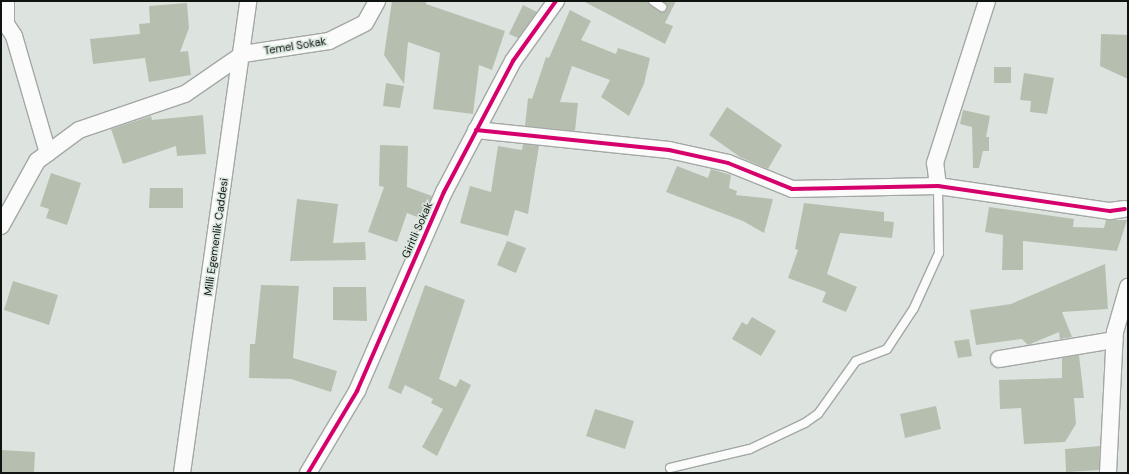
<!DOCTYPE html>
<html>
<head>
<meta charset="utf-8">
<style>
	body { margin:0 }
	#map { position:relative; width:1129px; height:474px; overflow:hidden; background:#dde4df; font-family:"DM Sans",sans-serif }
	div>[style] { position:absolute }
	.building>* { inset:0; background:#b6bfaf }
	.roads { filter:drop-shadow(1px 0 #a3a8a4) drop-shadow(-1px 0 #a3a8a4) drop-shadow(0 1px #a3a8a4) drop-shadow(0 -1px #a3a8a4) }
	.service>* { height:8px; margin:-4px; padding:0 4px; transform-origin:4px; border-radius:4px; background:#fafbfa }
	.minor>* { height:16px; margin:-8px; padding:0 8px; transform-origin:8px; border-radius:8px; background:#fafbfa }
	.cycleway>* { height:4px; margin:-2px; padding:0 2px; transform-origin:2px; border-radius:2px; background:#d6006c }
	span { translate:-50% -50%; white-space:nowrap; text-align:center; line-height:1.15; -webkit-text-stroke:3px #dae7de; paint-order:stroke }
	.street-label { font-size:11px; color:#101411 }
	.frame { position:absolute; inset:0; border:2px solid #101411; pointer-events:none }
</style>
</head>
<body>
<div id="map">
	<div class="building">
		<div style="clip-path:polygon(392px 1px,426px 1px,426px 4px,505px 31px,492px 70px,479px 65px,473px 114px,433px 109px,440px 53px,408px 42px,404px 84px,384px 55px)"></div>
		<div style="clip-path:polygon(583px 1px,648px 1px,662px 12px,667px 8px,663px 1px,676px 1px,665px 23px,673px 26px,665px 44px)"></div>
		<div style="clip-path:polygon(187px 3px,189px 28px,180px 52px,188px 51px,191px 75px,149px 82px,145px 58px,93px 64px,90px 39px,140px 34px,139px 24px,150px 23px,149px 6px)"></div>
		<div style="clip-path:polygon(523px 5px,537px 12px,518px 38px,509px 34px)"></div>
		<div style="clip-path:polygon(570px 10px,591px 21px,581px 40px,616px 54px,618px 48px,650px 58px,644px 84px,629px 116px,601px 97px,610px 80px,572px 66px,560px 102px,578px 103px,575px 131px,525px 126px,528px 98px,532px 99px,546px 57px,549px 58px)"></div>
		<div style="clip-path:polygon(1101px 34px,1128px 35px,1128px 79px,1100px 66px)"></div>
		<div style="clip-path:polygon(994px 67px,1011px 67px,1011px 83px,994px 83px)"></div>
		<div style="clip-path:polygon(1024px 73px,1054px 78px,1047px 114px,1030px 112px,1031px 101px,1020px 100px)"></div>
		<div style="clip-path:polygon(386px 83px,404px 86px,400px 108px,383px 106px)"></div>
		<div style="clip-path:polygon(727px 107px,782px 145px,768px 169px,740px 157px,709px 135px)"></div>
		<div style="clip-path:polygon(963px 110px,990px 116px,986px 137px,989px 137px,989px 151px,983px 151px,979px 168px,973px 168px,972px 127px,960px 124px)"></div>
		<div style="clip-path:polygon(203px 115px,206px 154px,177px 156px,176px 146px,123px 164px,111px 129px,151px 116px,152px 120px)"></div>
		<div style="clip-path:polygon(523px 144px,539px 146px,528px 214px,515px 210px,508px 236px,460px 223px,470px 186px,491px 192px,498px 146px,522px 150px)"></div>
		<div style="clip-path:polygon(380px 145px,408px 146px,407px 187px,432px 196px,422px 219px,407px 213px,397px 242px,368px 232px,384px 187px,379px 186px)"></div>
		<div style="clip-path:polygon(677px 166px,708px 178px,711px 169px,731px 175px,729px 188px,737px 191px,736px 195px,773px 199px,764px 233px,743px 221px,666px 192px)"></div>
		<div style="clip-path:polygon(51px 173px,81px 183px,67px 225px,46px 218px,49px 209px,40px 206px)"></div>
		<div style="clip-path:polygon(150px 188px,183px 188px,183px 208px,149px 208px)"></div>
		<div style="clip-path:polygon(297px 199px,338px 204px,333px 243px,365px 242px,366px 260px,290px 261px)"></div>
		<div style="clip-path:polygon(804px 203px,884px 212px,884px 221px,894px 222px,892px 238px,840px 233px,827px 274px,857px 287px,846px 312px,822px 302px,826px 292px,788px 278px,798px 250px,795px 249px)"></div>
		<div style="clip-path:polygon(989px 207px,1074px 219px,1073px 227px,1104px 228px,1106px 220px,1127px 220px,1117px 251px,1023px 241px,1023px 270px,1002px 270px,1003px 235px,985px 232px)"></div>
		<div style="clip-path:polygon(507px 241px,526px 248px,516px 273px,497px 265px)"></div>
		<div style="clip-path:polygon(1105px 264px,1108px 309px,1062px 312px,1072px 337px,1060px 339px,1059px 332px,1028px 345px,1022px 339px,976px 345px,970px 310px,1011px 304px)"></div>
		<div style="clip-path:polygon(13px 281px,58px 295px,49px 325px,4px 310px)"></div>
		<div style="clip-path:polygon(261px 285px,299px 286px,293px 358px,337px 371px,331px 392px,291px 379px,249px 378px,250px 344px,255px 344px)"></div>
		<div style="clip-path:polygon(425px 285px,465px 300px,439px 379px,456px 387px,460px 379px,471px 385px,437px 456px,422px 447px,443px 409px,431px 403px,433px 399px,405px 385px,401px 394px,388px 388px)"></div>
		<div style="clip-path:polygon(333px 287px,366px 287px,367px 321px,333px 320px)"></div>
		<div style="clip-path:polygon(752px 317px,776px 331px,761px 356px,732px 339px,742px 322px,747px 325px)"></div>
		<div style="clip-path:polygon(969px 339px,972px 356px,958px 358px,954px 341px)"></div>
		<div style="clip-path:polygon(1079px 355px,1084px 398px,1074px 398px,1076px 424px,1065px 442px,1024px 444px,1021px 408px,1000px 409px,999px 380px,1062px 378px,1062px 358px)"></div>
		<div style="clip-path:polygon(936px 406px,941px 429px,905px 438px,900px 414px)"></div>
		<div style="clip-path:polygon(595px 409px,634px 421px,625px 449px,586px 436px)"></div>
		<div style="clip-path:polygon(1100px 446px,1099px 470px,1066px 472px,1065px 449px)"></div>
		<div style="clip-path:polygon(1px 450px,35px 452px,34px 473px,1px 473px)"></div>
	</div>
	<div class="roads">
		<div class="service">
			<div style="left:653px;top:1px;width:11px;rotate:34deg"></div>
			<div style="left:670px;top:468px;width:82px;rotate:-13.4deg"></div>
			<div style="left:750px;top:449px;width:61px;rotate:-25.3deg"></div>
			<div style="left:805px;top:423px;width:16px;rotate:-35deg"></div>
			<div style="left:818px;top:414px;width:65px;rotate:-54.4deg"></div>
			<div style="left:856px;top:361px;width:33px;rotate:-21deg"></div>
			<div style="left:887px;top:349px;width:49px;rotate:-56.6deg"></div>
			<div style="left:914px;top:308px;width:60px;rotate:-65.6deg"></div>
			<div style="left:939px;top:253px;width:67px;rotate:-90.9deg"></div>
		</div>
		<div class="minor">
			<div style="left:6px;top:1px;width:23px;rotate:90deg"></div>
			<div style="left:6px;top:24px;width:14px;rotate:56deg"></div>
			<div style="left:14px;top:36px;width:122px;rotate:73.8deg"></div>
			<div style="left:476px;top:130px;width:194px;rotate:5.9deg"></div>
			<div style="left:669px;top:150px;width:60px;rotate:12.4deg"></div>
			<div style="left:728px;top:163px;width:69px;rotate:22.1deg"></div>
			<div style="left:792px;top:189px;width:146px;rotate:-1.2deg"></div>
			<div style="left:938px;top:186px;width:174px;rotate:8.3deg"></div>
			<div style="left:1110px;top:211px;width:15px;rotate:-8deg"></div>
			<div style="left:938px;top:186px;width:23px;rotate:-97deg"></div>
			<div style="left:935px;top:163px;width:170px;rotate:-72.2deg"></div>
			<div style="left:1px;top:226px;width:74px;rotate:-61deg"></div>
			<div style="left:37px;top:161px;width:52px;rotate:-36.4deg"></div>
			<div style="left:79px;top:130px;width:112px;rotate:-18.8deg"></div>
			<div style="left:185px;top:94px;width:70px;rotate:-34.6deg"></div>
			<div style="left:243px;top:54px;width:87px;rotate:-8.6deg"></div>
			<div style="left:329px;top:41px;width:40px;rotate:-26.6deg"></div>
			<div style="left:365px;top:23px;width:25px;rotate:-61deg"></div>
			<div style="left:999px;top:359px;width:117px;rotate:-9.4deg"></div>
			<div style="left:182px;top:473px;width:477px;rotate:-82deg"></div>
			<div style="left:308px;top:473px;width:96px;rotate:-59.1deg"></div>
			<div style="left:357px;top:391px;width:217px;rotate:-66.4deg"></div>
			<div style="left:444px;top:192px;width:148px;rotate:-62.2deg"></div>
			<div style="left:513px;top:61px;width:74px;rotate:-54.4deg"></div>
			<div style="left:1108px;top:473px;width:141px;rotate:-87.2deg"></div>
			<div style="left:1115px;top:332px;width:47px;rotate:-73.9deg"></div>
		</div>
	</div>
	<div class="cycleway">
		<div style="left:476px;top:130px;width:194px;rotate:5.9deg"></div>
		<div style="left:669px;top:150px;width:60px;rotate:12.4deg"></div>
		<div style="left:728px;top:163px;width:69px;rotate:22.1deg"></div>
		<div style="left:792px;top:189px;width:146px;rotate:-1.2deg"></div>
		<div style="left:938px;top:186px;width:174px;rotate:8.3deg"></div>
		<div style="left:1110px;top:211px;width:15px;rotate:-8deg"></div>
		<div style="left:308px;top:473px;width:96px;rotate:-59.1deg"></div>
		<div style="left:357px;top:391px;width:217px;rotate:-66.4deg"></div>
		<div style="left:444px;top:192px;width:148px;rotate:-62.2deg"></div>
		<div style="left:513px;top:61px;width:74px;rotate:-54.4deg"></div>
	</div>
	<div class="street-label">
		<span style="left:295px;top:46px;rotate:-9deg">Temel Sokak</span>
		<span style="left:417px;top:230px;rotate:-66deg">Giritli Sokak</span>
		<span style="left:216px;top:237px;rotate:-82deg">Milli Egemenlik Caddesi</span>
	</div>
	<div class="frame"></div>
</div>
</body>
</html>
